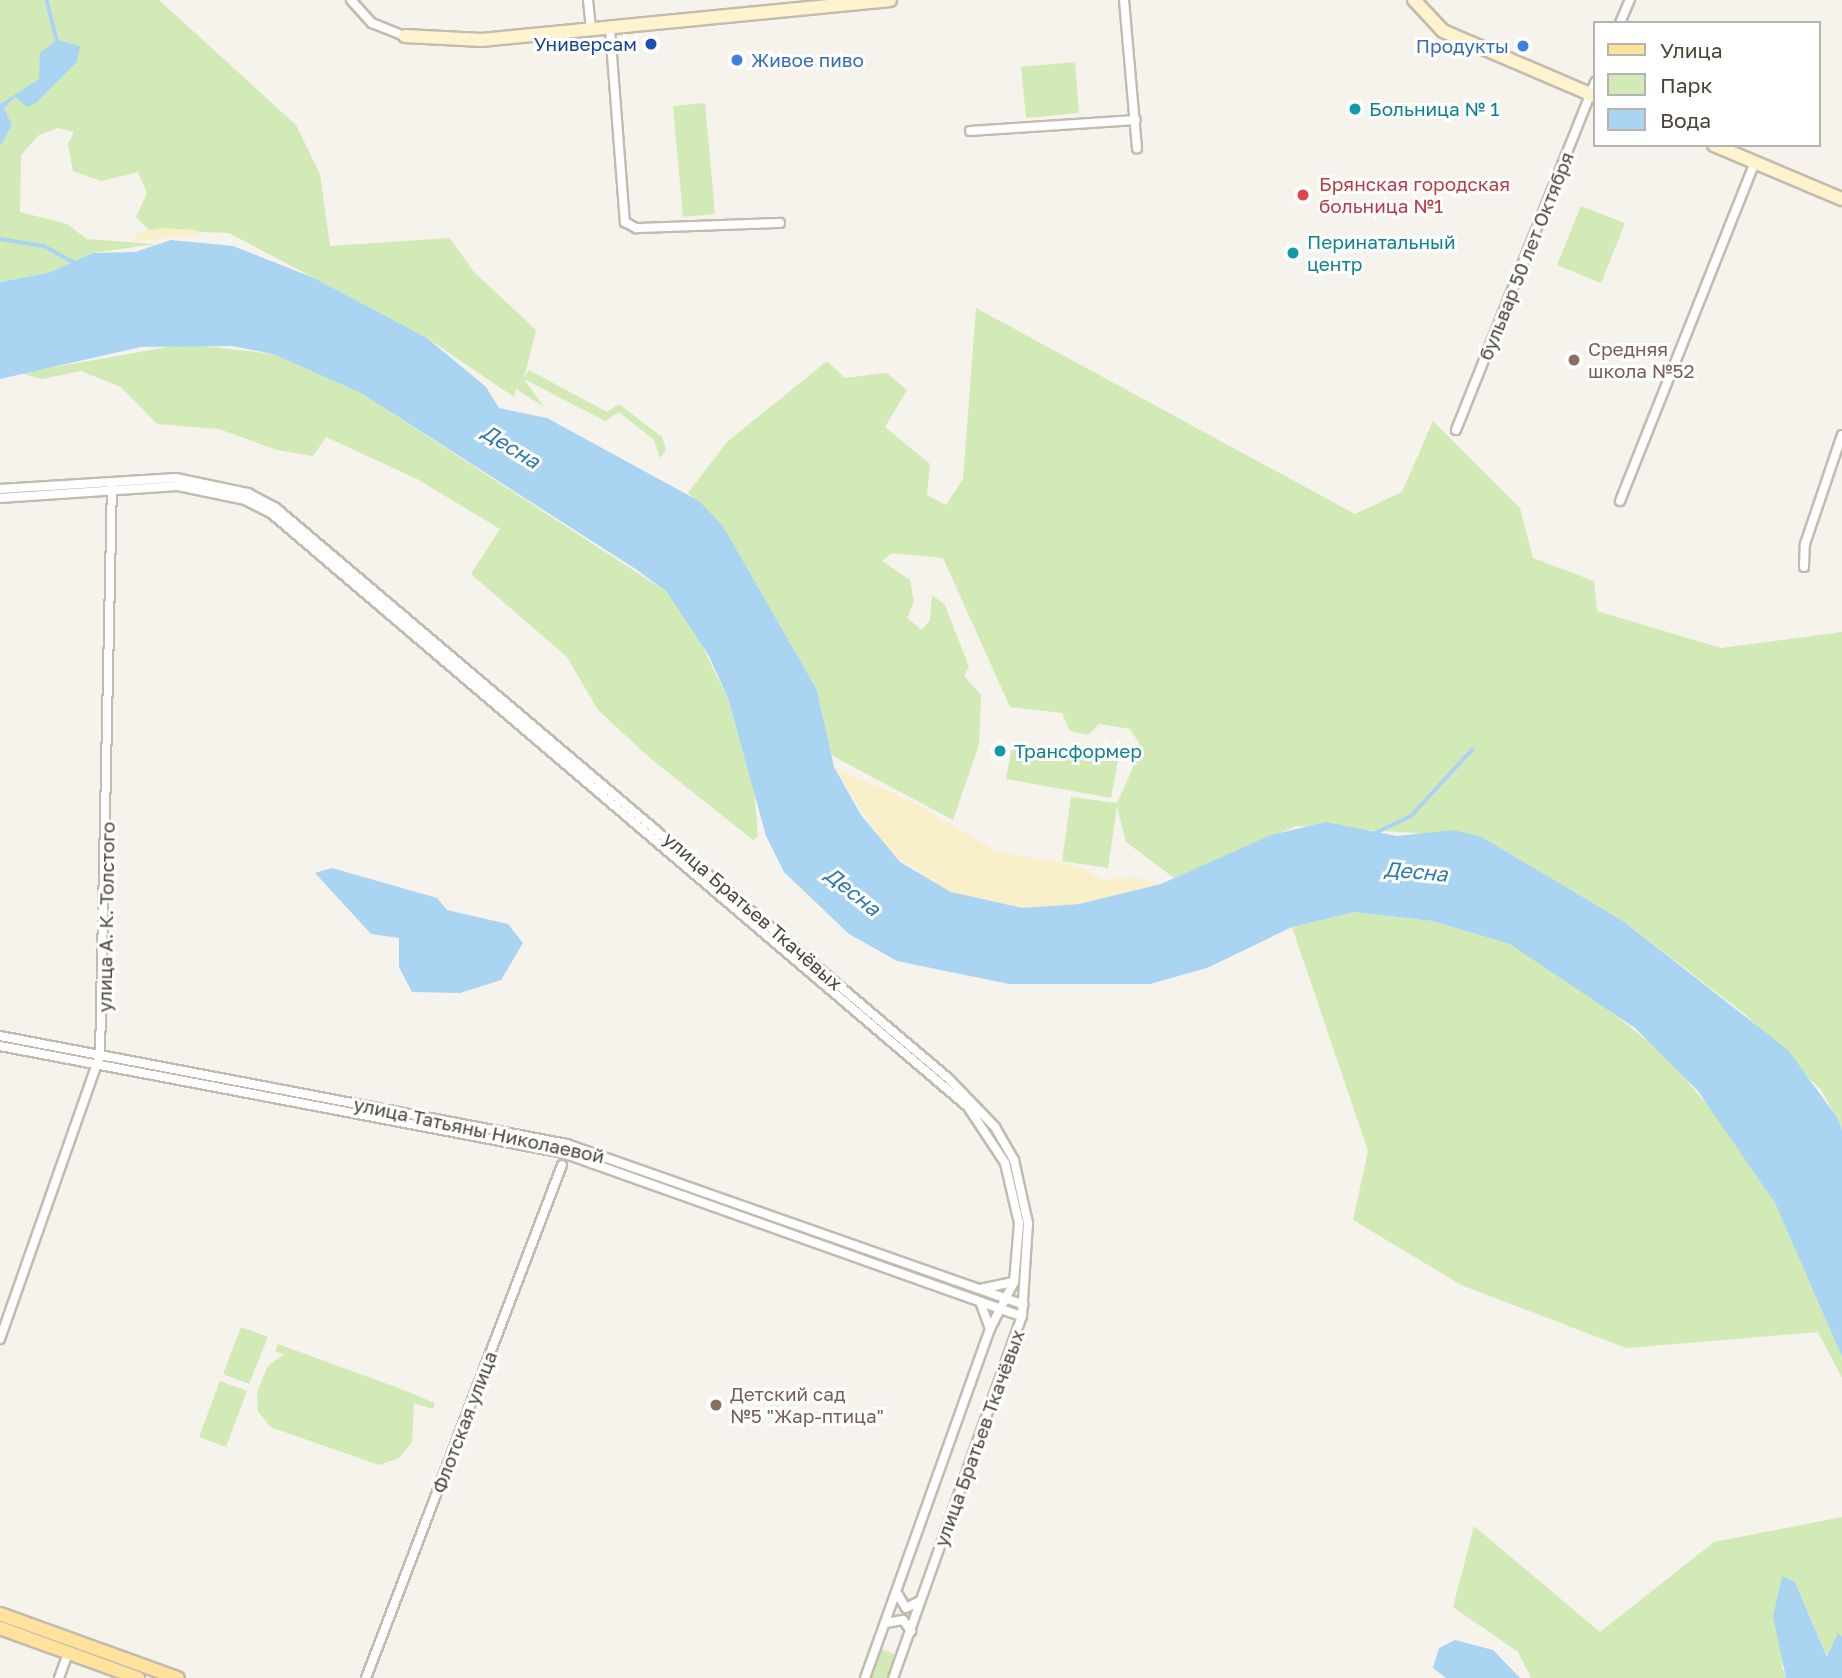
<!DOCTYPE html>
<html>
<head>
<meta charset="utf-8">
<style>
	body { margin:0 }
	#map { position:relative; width:1842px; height:1678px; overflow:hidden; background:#f6f3ec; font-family:"Golos Text",sans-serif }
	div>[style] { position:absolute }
	.green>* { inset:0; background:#d2eab5 }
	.sand>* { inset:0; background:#f9efc9 }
	.water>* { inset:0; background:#a9d4f2 }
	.stream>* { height:3.5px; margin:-1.75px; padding:0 1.75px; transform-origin:1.75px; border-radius:1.75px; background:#a9d4f2 }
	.roads { filter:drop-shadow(2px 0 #c2bbae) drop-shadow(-2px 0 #c2bbae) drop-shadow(0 2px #c2bbae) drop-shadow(0 -2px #c2bbae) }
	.street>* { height:8px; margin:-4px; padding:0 4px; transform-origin:4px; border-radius:4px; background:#fff }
	.secondary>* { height:12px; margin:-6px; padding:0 6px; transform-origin:6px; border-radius:6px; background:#fff3cd }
	.primary>* { height:12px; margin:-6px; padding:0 6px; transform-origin:6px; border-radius:6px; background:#ffe39c }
	.dots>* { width:19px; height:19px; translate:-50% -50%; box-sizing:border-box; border:4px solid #fff; border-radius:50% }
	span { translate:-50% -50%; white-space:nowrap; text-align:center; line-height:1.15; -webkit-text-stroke:6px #fff; paint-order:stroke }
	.transit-label { font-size:19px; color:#164399 }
	.right { translate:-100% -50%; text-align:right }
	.shop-label { font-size:19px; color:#366cbe }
	.left { translate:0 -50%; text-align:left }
	.culture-label { font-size:19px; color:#0d838f }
	.health-label { font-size:19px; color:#be3a42 }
	.street-label { font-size:19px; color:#4b4439 }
	.education-label { font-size:19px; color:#785e54 }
	.water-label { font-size:21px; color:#2e7ab2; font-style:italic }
	.legend { position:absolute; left:1593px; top:21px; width:228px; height:126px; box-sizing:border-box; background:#fff; border:2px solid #b7b4b0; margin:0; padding:9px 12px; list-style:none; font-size:21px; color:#4b4439 }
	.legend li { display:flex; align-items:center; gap:14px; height:35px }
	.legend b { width:35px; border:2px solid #b7b4b0 }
</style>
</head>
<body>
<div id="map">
	<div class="green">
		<div style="clip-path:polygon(0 0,159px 0,296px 125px,320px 174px,330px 246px,450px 238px,473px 271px,536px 330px,524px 378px,529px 370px,607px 412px,619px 404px,662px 437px,666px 450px,660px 458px,654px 440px,619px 412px,605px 421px,524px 379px,544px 407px,516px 389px,514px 397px,427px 338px,229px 233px,149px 230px,136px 217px,147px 193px,138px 172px,101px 181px,73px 171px,68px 144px,74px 132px,58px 128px,39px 135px,21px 155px,20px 212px,67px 224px,87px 239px,155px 244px,93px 253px,48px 273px,0 282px,0 147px,12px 125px,4px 108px,15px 97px,35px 103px,77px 62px,40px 53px,40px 79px,0 104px)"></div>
		<div style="clip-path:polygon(1075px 62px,1079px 113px,1026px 118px,1021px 67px)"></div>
		<div style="clip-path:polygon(705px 103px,715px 214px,683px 217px,673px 106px)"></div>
		<div style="clip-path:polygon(1581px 206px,1625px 223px,1601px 283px,1557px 265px)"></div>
		<div style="clip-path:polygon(976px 308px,1355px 514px,1402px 492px,1433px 421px,1520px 508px,1533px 558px,1594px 581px,1597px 611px,1721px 648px,1842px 632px,1842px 1129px,1822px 1091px,1746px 1015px,1623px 921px,1482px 837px,1296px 826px,1174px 878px,1126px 842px,1117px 806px,1108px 868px,1062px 861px,1071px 797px,1117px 803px,1142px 748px,1130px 729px,1099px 724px,1088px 735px,1070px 731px,1062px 713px,1010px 707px,943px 558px,892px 553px,882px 561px,910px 580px,914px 602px,907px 618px,922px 630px,930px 620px,932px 595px,945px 605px,969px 667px,964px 676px,981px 695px,979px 745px,953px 820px,831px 755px,817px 690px,723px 526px,688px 493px,727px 442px,827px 361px,845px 378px,887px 373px,907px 390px,885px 427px,930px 464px,927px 495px,946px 505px,963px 479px)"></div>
		<div style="clip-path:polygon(185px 344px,273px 354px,361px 393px,667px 592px,692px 625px,729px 701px,754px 789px,758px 836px,753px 840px,651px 759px,598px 710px,567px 657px,471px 574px,500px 529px,417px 479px,326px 437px,313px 456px,277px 450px,219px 429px,157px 424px,121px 387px,81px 371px,42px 379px,20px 373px)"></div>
		<div style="clip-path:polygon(1013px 742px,1118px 760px,1111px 798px,1006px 779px)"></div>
		<div style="clip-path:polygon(1354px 912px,1432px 921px,1510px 944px,1575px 983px,1664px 1054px,1723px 1123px,1775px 1203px,1842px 1357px,1842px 1378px,1818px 1332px,1626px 1348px,1461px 1285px,1353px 1220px,1368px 1151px,1292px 927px)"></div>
		<div style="clip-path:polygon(241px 1327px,268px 1337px,249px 1384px,223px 1374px)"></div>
		<div style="clip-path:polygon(278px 1344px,401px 1389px,435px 1403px,433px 1409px,414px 1403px,412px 1442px,399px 1458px,379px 1465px,270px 1427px,258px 1411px,257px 1392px,268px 1366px,284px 1354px,275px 1351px)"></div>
		<div style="clip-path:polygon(220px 1381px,247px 1391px,226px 1447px,199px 1437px)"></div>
		<div style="clip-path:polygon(1842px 1517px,1842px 1637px,1828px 1658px,1795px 1582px,1782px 1667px,1786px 1678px,1531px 1678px,1518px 1652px,1453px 1607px,1474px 1526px,1600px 1632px,1714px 1542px)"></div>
		<div style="clip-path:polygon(880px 1649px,897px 1655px,888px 1678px,869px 1678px)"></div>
	</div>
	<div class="sand">
		<div style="clip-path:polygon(164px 228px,197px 230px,202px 235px,134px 241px,137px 233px)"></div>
		<div style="clip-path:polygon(834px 767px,912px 802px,996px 851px,1080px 867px,1103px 880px,1134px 877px,1161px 884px,1079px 904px,1022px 908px,951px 892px,888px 851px)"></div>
	</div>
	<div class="water">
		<div style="clip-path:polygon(57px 40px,80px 46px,77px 62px,36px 103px,27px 107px,15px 97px,4px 108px,12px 125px,0 147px,0 104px,39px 79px,40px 53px)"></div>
		<div style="clip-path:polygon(171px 240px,233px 246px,314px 278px,427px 338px,486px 387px,499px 408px,547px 418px,699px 501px,723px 526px,817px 690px,834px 767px,861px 815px,900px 862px,951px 892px,1022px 908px,1079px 904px,1161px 884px,1271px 835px,1326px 822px,1397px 836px,1453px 830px,1482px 837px,1623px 921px,1788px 1050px,1836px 1116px,1842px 1129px,1842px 1357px,1775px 1203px,1698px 1091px,1635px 1028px,1510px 944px,1432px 921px,1354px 912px,1292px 927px,1207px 968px,1150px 984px,1009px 984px,897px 961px,849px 934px,784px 872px,766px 836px,729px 701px,709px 656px,667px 592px,637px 570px,361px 393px,273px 354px,232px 346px,141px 347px,0 379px,0 282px,48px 273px,93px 253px,135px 252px)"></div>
		<div style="clip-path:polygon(332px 868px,437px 898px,447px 910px,508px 924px,523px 943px,501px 980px,460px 993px,412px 992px,399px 967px,399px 938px,371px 934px,315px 873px)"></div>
		<div style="clip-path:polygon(1782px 1576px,1795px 1582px,1827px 1657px,1838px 1633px,1842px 1637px,1842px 1678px,1786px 1678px,1773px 1617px)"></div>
		<div style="clip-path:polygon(1455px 1640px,1493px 1650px,1520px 1678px,1446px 1678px,1433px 1668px,1439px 1648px)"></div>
	</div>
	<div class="stream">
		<div style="left:47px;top:0;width:41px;rotate:76deg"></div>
		<div style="left:0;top:239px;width:45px;rotate:9deg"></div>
		<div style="left:44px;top:246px;width:35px;rotate:29deg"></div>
		<div style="left:1371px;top:835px;width:44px;rotate:-25.4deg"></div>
		<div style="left:1411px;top:816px;width:90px;rotate:-47.3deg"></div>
	</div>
	<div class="roads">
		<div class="street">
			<div style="left:351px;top:0;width:31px;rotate:48deg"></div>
			<div style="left:372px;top:23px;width:35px;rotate:22deg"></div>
			<div style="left:588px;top:0;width:31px;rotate:84deg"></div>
			<div style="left:1124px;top:0;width:149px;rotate:85deg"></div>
			<div style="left:1620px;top:23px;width:25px;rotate:-67deg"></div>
			<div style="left:610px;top:29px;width:194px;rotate:85.6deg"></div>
			<div style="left:625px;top:222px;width:13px;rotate:29deg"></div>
			<div style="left:636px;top:228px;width:144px;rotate:-2deg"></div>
			<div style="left:970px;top:131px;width:166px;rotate:-3.8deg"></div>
			<div style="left:1456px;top:430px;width:375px;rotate:-68.2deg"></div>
			<div style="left:0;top:489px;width:176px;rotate:-3.6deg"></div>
			<div style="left:176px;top:478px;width:74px;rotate:11.8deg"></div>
			<div style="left:248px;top:493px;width:32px;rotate:28deg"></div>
			<div style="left:276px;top:508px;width:883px;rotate:40.31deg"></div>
			<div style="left:949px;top:1079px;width:66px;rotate:46.2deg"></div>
			<div style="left:995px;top:1127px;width:38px;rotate:60deg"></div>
			<div style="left:1014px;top:1160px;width:65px;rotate:77.5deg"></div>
			<div style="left:1028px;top:1223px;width:93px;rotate:93.7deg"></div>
			<div style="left:1022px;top:1316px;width:384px;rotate:109.6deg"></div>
			<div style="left:0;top:498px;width:178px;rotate:-3.9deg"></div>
			<div style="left:178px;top:486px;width:68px;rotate:11.8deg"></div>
			<div style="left:245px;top:500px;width:30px;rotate:27deg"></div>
			<div style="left:272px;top:514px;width:914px;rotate:40.43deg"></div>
			<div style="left:968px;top:1107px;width:67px;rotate:56.5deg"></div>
			<div style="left:1005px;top:1163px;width:62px;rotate:76.9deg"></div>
			<div style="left:1019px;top:1223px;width:59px;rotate:94.8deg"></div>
			<div style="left:1014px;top:1282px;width:53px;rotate:117.1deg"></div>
			<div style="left:1620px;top:501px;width:365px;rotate:-68.3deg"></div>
			<div style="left:1804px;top:567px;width:23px;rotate:-88deg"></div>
			<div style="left:1805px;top:544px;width:115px;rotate:-71.3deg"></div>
			<div style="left:0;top:1036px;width:577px;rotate:10.78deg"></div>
			<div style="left:567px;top:1144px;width:484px;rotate:19.4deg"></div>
			<div style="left:0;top:1046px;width:573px;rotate:10.76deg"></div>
			<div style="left:563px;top:1153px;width:487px;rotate:19.6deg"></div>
			<div style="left:980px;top:1289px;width:35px;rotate:-12deg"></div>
			<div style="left:0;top:1339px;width:301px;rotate:-70.6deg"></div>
			<div style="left:100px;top:1055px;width:571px;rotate:-88.8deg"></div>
			<div style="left:897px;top:1593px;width:17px;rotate:59deg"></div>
			<div style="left:906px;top:1608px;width:16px;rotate:-27deg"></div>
			<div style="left:886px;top:1623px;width:17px;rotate:-10deg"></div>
			<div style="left:903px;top:1620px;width:14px;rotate:54deg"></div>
			<div style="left:59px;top:1678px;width:27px;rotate:-70deg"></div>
			<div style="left:366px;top:1678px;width:549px;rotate:-69.09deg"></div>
			<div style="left:865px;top:1678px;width:371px;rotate:-70.3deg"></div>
			<div style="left:990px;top:1329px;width:29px;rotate:-110deg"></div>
		</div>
		<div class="secondary">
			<div style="left:1414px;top:0;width:42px;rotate:46.9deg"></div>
			<div style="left:1443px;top:31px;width:165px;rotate:23.2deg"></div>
			<div style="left:405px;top:36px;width:77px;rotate:3deg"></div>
			<div style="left:482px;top:40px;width:410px;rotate:-5.6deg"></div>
			<div style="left:1714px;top:145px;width:139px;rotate:22.9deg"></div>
		</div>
		<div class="primary">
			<div style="left:0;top:1614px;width:189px;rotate:19.8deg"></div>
			<div style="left:0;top:1628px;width:147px;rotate:19.9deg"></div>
		</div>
	</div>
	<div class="dots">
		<div style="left:651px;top:44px;background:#1a4fb4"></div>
		<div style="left:1523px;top:46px;background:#3f7fe0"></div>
		<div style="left:737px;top:60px;background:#3f7fe0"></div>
		<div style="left:1355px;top:109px;background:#0f9aa8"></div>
		<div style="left:1303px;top:195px;background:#e0444e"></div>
		<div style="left:1293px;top:253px;background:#0f9aa8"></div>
		<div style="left:1574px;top:360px;background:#8d6e63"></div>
		<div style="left:1000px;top:751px;background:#0f9aa8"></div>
		<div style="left:716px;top:1405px;background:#8d6e63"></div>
	</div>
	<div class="transit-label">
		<span class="right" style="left:637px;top:44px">Универсам</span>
	</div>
	<div class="shop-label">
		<span class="right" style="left:1509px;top:46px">Продукты</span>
		<span class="left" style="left:751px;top:60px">Живое пиво</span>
	</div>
	<div class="culture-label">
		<span class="left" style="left:1369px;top:109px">Больница № 1</span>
		<span class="left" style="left:1307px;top:253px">Перинатальный<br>центр</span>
		<span class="left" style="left:1014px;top:751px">Трансформер</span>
	</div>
	<div class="health-label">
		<span class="left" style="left:1319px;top:195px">Брянская городская<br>больница №1</span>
	</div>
	<div class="street-label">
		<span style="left:1526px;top:256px;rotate:-68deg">бульвар 50 лет Октября</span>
		<span style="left:753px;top:911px;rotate:41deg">улица Братьев Ткачёвых</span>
		<span style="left:106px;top:917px;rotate:-89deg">улица А. К. Толстого</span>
		<span style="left:479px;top:1130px;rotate:12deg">улица Татьяны Николаевой</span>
		<span style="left:464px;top:1422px;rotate:-69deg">Флотская улица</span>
		<span style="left:979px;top:1438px;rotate:-70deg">улица Братьев Ткачёвых</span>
	</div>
	<div class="education-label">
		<span class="left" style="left:1588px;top:360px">Средняя<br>школа №52</span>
		<span class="left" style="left:730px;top:1405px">Детский сад<br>№5 "Жар-птица"</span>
	</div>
	<div class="water-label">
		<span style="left:511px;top:446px;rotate:32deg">Десна</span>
		<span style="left:1416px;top:871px;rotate:5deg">Десна</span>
		<span style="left:853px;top:891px;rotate:39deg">Десна</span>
	</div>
	<ul class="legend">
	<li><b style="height:9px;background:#ffe39c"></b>Улица</li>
	<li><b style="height:19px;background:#d2eab5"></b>Парк</li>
	<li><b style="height:19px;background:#a9d4f2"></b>Вода</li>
	</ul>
</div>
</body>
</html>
